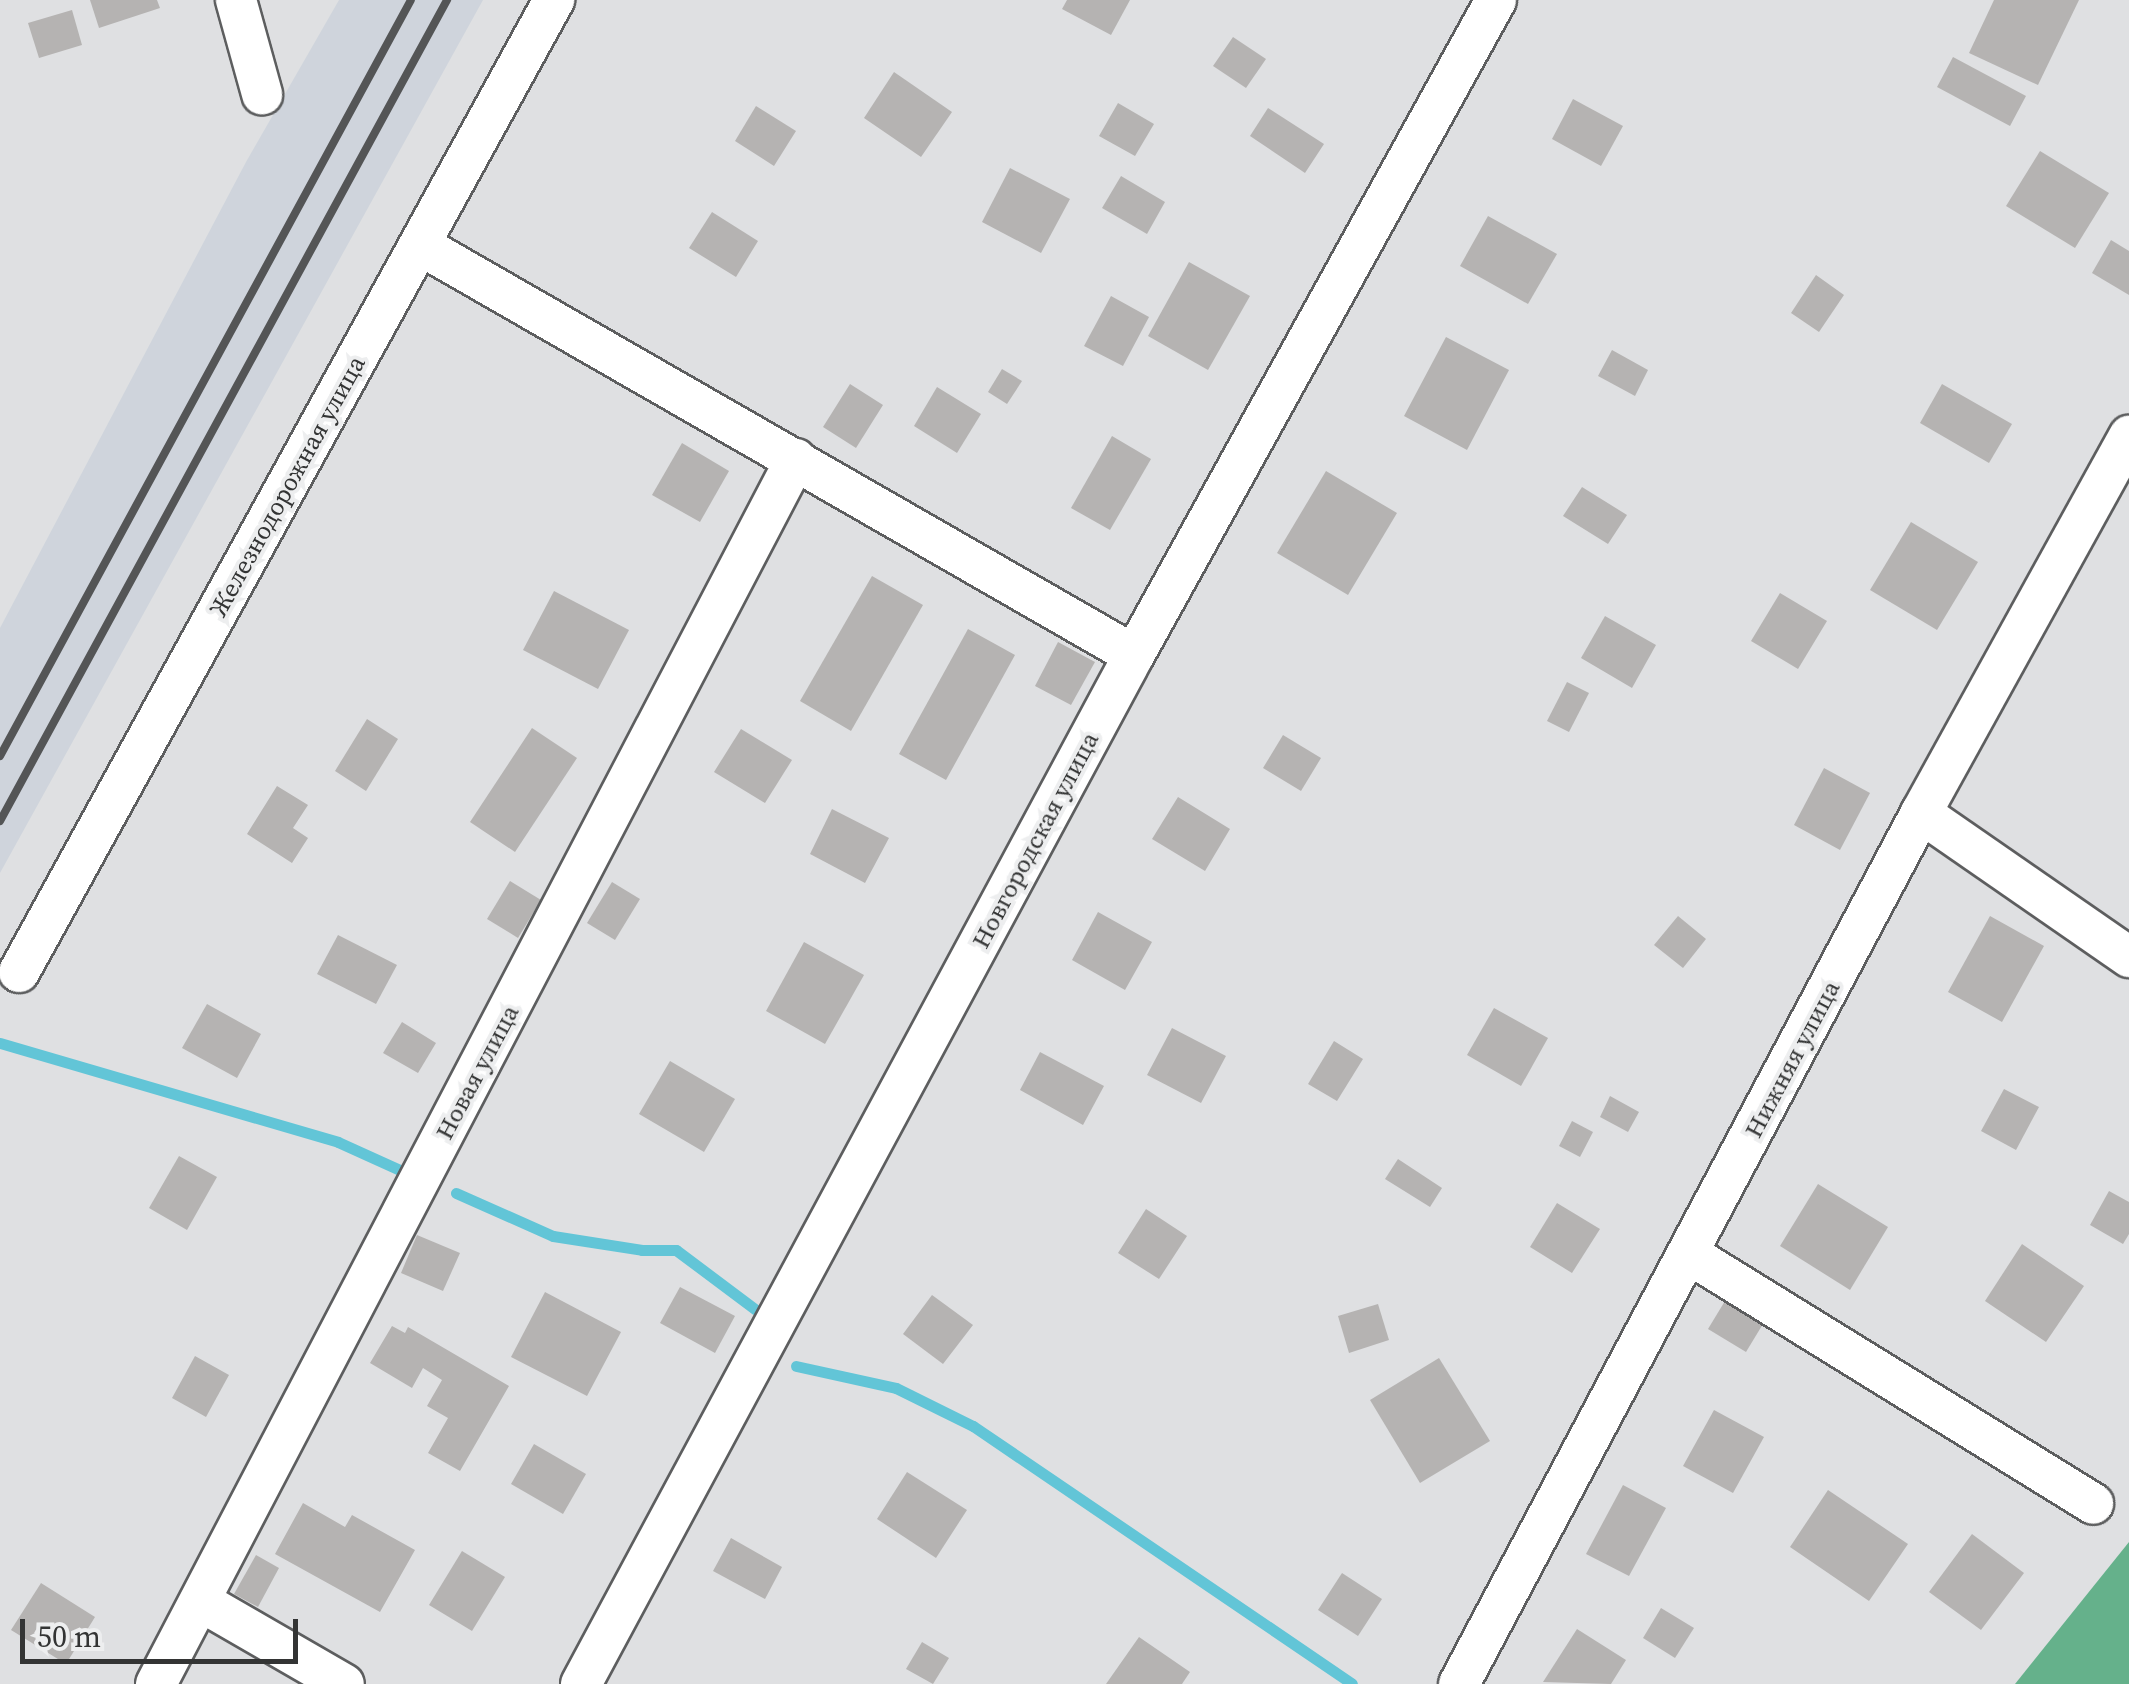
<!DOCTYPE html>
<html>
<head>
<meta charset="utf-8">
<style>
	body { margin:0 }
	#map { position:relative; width:2129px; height:1684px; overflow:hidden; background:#dfe0e2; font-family:"Source Serif 4",serif }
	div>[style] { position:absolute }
	.built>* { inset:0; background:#cfd4dc }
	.forest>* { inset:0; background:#65b18b }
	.stream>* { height:11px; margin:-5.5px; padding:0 5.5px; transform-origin:5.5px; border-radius:5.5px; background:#62c5d7 }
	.building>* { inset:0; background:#b5b3b2 }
	.roads { filter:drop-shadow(2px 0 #5d5e5f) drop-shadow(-2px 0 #5d5e5f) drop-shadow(0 2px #5d5e5f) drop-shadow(0 -2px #5d5e5f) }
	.minor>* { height:40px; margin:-20px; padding:0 20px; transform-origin:20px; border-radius:20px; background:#fff }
	.rail>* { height:8px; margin:-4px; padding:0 4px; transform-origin:4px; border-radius:4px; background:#545556 }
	span { translate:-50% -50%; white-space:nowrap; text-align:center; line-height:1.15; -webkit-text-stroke:8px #edeeef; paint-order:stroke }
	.street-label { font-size:25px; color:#333434 }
	.scale { position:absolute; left:20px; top:1619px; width:278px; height:45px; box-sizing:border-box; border:5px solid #333434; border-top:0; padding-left:12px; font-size:30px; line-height:35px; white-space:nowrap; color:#333434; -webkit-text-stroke:8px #edeeef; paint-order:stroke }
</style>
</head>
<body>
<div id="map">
	<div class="built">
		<div style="clip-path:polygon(339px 0,483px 0,0 873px,0 628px,246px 162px)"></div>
	</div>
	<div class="forest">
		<div style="clip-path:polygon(2129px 1542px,2129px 1684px,2015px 1684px)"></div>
	</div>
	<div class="stream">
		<div style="left:0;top:1043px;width:352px;rotate:16.3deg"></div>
		<div style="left:338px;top:1142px;width:80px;rotate:24.3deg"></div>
		<div style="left:456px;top:1193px;width:106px;rotate:23.9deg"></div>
		<div style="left:553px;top:1236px;width:90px;rotate:8.9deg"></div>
		<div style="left:642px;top:1250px;width:34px"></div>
		<div style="left:676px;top:1250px;width:99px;rotate:36.8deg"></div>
		<div style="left:796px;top:1366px;width:102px;rotate:12.4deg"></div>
		<div style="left:896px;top:1388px;width:86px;rotate:26.3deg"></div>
		<div style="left:973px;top:1426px;width:458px;rotate:34.2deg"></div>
	</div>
	<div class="building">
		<div style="clip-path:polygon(90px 0,157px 0,160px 8px,99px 28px)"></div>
		<div style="clip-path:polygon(1067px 0,1130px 0,1111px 35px,1062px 9px)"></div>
		<div style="clip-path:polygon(1994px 0,2079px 0,2038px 85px,1969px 53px)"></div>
		<div style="clip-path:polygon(72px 10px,82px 45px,39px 58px,28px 23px)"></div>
		<div style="clip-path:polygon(1233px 37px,1266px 59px,1246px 88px,1213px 66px)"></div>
		<div style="clip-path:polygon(1953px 57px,2026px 96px,2010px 126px,1937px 87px)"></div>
		<div style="clip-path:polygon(894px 72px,952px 112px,921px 157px,864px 118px)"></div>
		<div style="clip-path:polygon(1573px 99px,1623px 126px,1601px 166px,1552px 139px)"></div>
		<div style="clip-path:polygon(1118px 103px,1154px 124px,1135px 156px,1099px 136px)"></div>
		<div style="clip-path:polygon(756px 106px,796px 131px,774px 166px,735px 141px)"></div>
		<div style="clip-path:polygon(1268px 108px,1324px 144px,1305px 173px,1250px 136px)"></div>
		<div style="clip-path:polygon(2040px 151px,2109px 193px,2075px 248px,2006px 206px)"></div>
		<div style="clip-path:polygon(1010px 168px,1070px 199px,1041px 253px,982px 222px)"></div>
		<div style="clip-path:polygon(1121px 176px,1165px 202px,1147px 234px,1102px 208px)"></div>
		<div style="clip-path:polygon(712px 212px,758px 241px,736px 277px,689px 248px)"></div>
		<div style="clip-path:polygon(1488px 216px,1557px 254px,1528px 304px,1460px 266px)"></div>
		<div style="clip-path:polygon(2111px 240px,2129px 251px,2129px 295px,2092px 273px)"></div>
		<div style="clip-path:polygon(1189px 262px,1250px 296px,1208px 370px,1148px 336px)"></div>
		<div style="clip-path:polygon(1816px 275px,1844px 295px,1819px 332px,1791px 313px)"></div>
		<div style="clip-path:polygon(1111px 296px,1149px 317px,1123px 366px,1084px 346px)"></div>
		<div style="clip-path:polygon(1446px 337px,1509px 370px,1467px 450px,1404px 416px)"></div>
		<div style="clip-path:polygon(1612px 350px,1648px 370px,1635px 396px,1598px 376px)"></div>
		<div style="clip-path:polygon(1002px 369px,1022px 381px,1007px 404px,988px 392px)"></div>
		<div style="clip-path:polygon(850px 384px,883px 405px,856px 448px,823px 427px)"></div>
		<div style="clip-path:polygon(1942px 384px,2012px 424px,1989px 463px,1920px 423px)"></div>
		<div style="clip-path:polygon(937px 387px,981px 414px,957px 453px,914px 426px)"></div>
		<div style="clip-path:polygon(1112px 436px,1151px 459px,1110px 530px,1071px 508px)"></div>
		<div style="clip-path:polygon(682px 443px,729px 471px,700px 522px,652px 495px)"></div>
		<div style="clip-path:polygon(1326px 471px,1397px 513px,1348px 595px,1277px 553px)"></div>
		<div style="clip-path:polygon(1582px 487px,1627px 515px,1608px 544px,1563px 516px)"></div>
		<div style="clip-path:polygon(1911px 522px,1978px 562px,1937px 630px,1870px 590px)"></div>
		<div style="clip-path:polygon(872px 576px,923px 605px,851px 731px,800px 701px)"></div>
		<div style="clip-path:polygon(554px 591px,629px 630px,598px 689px,523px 650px)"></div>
		<div style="clip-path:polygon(1780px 593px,1827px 621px,1798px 669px,1751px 641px)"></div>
		<div style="clip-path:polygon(1605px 616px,1656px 645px,1632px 688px,1581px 658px)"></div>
		<div style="clip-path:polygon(968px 629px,1015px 655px,946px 780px,899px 754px)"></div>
		<div style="clip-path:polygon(1058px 642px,1095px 662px,1071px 705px,1035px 686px)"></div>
		<div style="clip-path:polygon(1567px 682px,1589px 693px,1569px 732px,1547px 721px)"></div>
		<div style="clip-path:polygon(367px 719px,398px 739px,366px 791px,335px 771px)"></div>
		<div style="clip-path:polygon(532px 728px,577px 758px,515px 852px,470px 822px)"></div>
		<div style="clip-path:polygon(741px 729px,792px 760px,765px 803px,714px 772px)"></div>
		<div style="clip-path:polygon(1283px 735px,1321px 758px,1301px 791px,1263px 768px)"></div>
		<div style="clip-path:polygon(1824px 768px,1870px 793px,1840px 850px,1794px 825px)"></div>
		<div style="clip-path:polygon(277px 786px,308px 805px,293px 828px,308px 838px,292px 863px,247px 834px)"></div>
		<div style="clip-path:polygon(1178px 797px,1230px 829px,1205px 871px,1152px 839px)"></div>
		<div style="clip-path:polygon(832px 809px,889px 838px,865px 883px,810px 854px)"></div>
		<div style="clip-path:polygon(510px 881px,541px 900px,518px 938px,487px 919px)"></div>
		<div style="clip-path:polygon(612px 882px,640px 899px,615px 940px,587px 923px)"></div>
		<div style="clip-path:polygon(1098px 912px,1152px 942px,1125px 990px,1072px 960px)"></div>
		<div style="clip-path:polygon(1678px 916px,1706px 939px,1683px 968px,1654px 945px)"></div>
		<div style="clip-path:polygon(1990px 916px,2044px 946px,2002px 1022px,1948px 992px)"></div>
		<div style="clip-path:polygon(338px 935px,397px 965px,376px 1004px,317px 974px)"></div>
		<div style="clip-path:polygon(804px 942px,864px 975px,825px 1044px,766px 1011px)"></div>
		<div style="clip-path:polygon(207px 1004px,261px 1034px,237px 1078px,182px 1048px)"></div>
		<div style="clip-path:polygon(1494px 1008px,1548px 1038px,1521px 1086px,1467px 1055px)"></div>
		<div style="clip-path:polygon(402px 1022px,436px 1043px,418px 1073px,383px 1053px)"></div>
		<div style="clip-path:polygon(1172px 1028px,1226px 1056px,1201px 1103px,1147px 1075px)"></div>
		<div style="clip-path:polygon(1334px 1041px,1363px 1059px,1337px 1101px,1308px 1084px)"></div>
		<div style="clip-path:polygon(1040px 1052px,1104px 1086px,1083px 1125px,1020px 1090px)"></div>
		<div style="clip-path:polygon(670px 1061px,735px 1099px,704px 1152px,639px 1114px)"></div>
		<div style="clip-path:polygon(2004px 1089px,2039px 1107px,2016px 1150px,1981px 1131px)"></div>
		<div style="clip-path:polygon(1610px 1096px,1639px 1112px,1628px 1132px,1600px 1117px)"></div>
		<div style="clip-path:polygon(1572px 1121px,1593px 1132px,1580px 1157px,1559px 1146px)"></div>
		<div style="clip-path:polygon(179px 1156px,217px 1177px,187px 1230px,149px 1208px)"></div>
		<div style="clip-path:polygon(1398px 1159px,1442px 1188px,1430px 1207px,1385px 1179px)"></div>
		<div style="clip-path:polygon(1818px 1184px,1888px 1227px,1850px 1290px,1780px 1246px)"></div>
		<div style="clip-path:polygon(2109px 1191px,2129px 1202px,2129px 1234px,2123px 1244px,2090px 1225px)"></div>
		<div style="clip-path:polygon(1557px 1203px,1600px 1229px,1572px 1273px,1530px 1247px)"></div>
		<div style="clip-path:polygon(1146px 1209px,1187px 1236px,1159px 1279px,1118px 1253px)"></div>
		<div style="clip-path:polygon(417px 1235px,460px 1253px,443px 1291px,401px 1273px)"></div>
		<div style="clip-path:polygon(2022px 1244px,2084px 1286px,2046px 1342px,1985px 1301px)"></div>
		<div style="clip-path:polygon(680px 1287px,735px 1316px,715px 1353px,660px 1323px)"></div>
		<div style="clip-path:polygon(545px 1292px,621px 1332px,587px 1396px,511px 1357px)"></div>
		<div style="clip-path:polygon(932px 1295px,973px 1325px,943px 1364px,903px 1334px)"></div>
		<div style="clip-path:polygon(1728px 1296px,1766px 1319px,1746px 1352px,1708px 1329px)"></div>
		<div style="clip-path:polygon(1378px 1304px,1389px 1340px,1349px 1353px,1338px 1316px)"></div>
		<div style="clip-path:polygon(392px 1326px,405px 1333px,408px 1327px,509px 1386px,460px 1471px,428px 1453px,448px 1418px,427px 1406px,442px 1380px,423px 1368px,412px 1388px,370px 1363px)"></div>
		<div style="clip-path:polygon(195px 1356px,229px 1375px,206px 1417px,172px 1398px)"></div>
		<div style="clip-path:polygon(1439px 1358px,1490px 1441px,1420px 1483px,1370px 1400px)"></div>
		<div style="clip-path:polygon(1714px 1410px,1764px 1437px,1733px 1493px,1683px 1466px)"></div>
		<div style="clip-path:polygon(534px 1444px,586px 1474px,563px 1514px,511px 1484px)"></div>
		<div style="clip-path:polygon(907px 1472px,967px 1510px,936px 1558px,877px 1519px)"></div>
		<div style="clip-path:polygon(1623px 1485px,1666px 1508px,1629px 1576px,1586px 1554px)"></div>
		<div style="clip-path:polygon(1828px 1490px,1908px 1544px,1869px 1601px,1790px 1547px)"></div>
		<div style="clip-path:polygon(303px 1503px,345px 1527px,352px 1515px,415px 1550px,380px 1612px,275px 1554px)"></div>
		<div style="clip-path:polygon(1972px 1534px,2024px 1573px,1981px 1630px,1929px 1592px)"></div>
		<div style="clip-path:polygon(731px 1538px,782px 1567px,765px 1599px,713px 1571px)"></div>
		<div style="clip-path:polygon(462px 1551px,505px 1577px,472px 1631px,429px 1605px)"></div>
		<div style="clip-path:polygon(256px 1555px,279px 1568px,258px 1607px,234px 1594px)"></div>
		<div style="clip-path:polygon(1342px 1573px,1382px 1599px,1358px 1636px,1318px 1610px)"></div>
		<div style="clip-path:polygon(41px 1583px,95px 1617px,66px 1664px,11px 1630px)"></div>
		<div style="clip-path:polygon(1661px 1608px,1694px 1628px,1675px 1658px,1643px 1638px)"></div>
		<div style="clip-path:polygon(1577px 1629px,1626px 1660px,1611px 1684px,1543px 1682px)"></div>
		<div style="clip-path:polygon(1139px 1637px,1190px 1672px,1182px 1684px,1106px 1684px)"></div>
		<div style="clip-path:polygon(922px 1642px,949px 1658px,933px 1684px,906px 1669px)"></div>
	</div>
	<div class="roads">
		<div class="minor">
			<div style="left:236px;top:0;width:98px;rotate:74.5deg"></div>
			<div style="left:420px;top:245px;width:823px;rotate:29.87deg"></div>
			<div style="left:1921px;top:813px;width:253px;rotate:34.7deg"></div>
			<div style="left:19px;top:972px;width:1110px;rotate:-61.17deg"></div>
			<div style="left:1689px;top:1254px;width:475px;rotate:31.7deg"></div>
			<div style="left:200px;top:1601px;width:166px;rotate:30deg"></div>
			<div style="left:156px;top:1684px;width:1382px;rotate:-62.42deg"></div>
			<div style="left:581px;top:1684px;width:1168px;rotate:-61.75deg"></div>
			<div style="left:1134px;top:655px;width:748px;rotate:-61.07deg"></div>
			<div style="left:1459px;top:1684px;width:986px;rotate:-62.06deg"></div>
			<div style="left:1921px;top:813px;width:431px;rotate:-61.1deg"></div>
		</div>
	</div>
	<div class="rail">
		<div style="left:0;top:756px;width:860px;rotate:-61.47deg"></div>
		<div style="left:0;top:821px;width:935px;rotate:-61.43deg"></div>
	</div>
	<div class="street-label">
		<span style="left:287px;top:486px;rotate:-61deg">Железнодорожная улица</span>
		<span style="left:1035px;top:840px;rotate:-62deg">Новгородская улица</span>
		<span style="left:1792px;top:1059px;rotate:-62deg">Нижняя улица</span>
		<span style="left:477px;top:1072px;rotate:-62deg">Новая улица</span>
	</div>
	<div class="scale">50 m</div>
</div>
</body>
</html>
